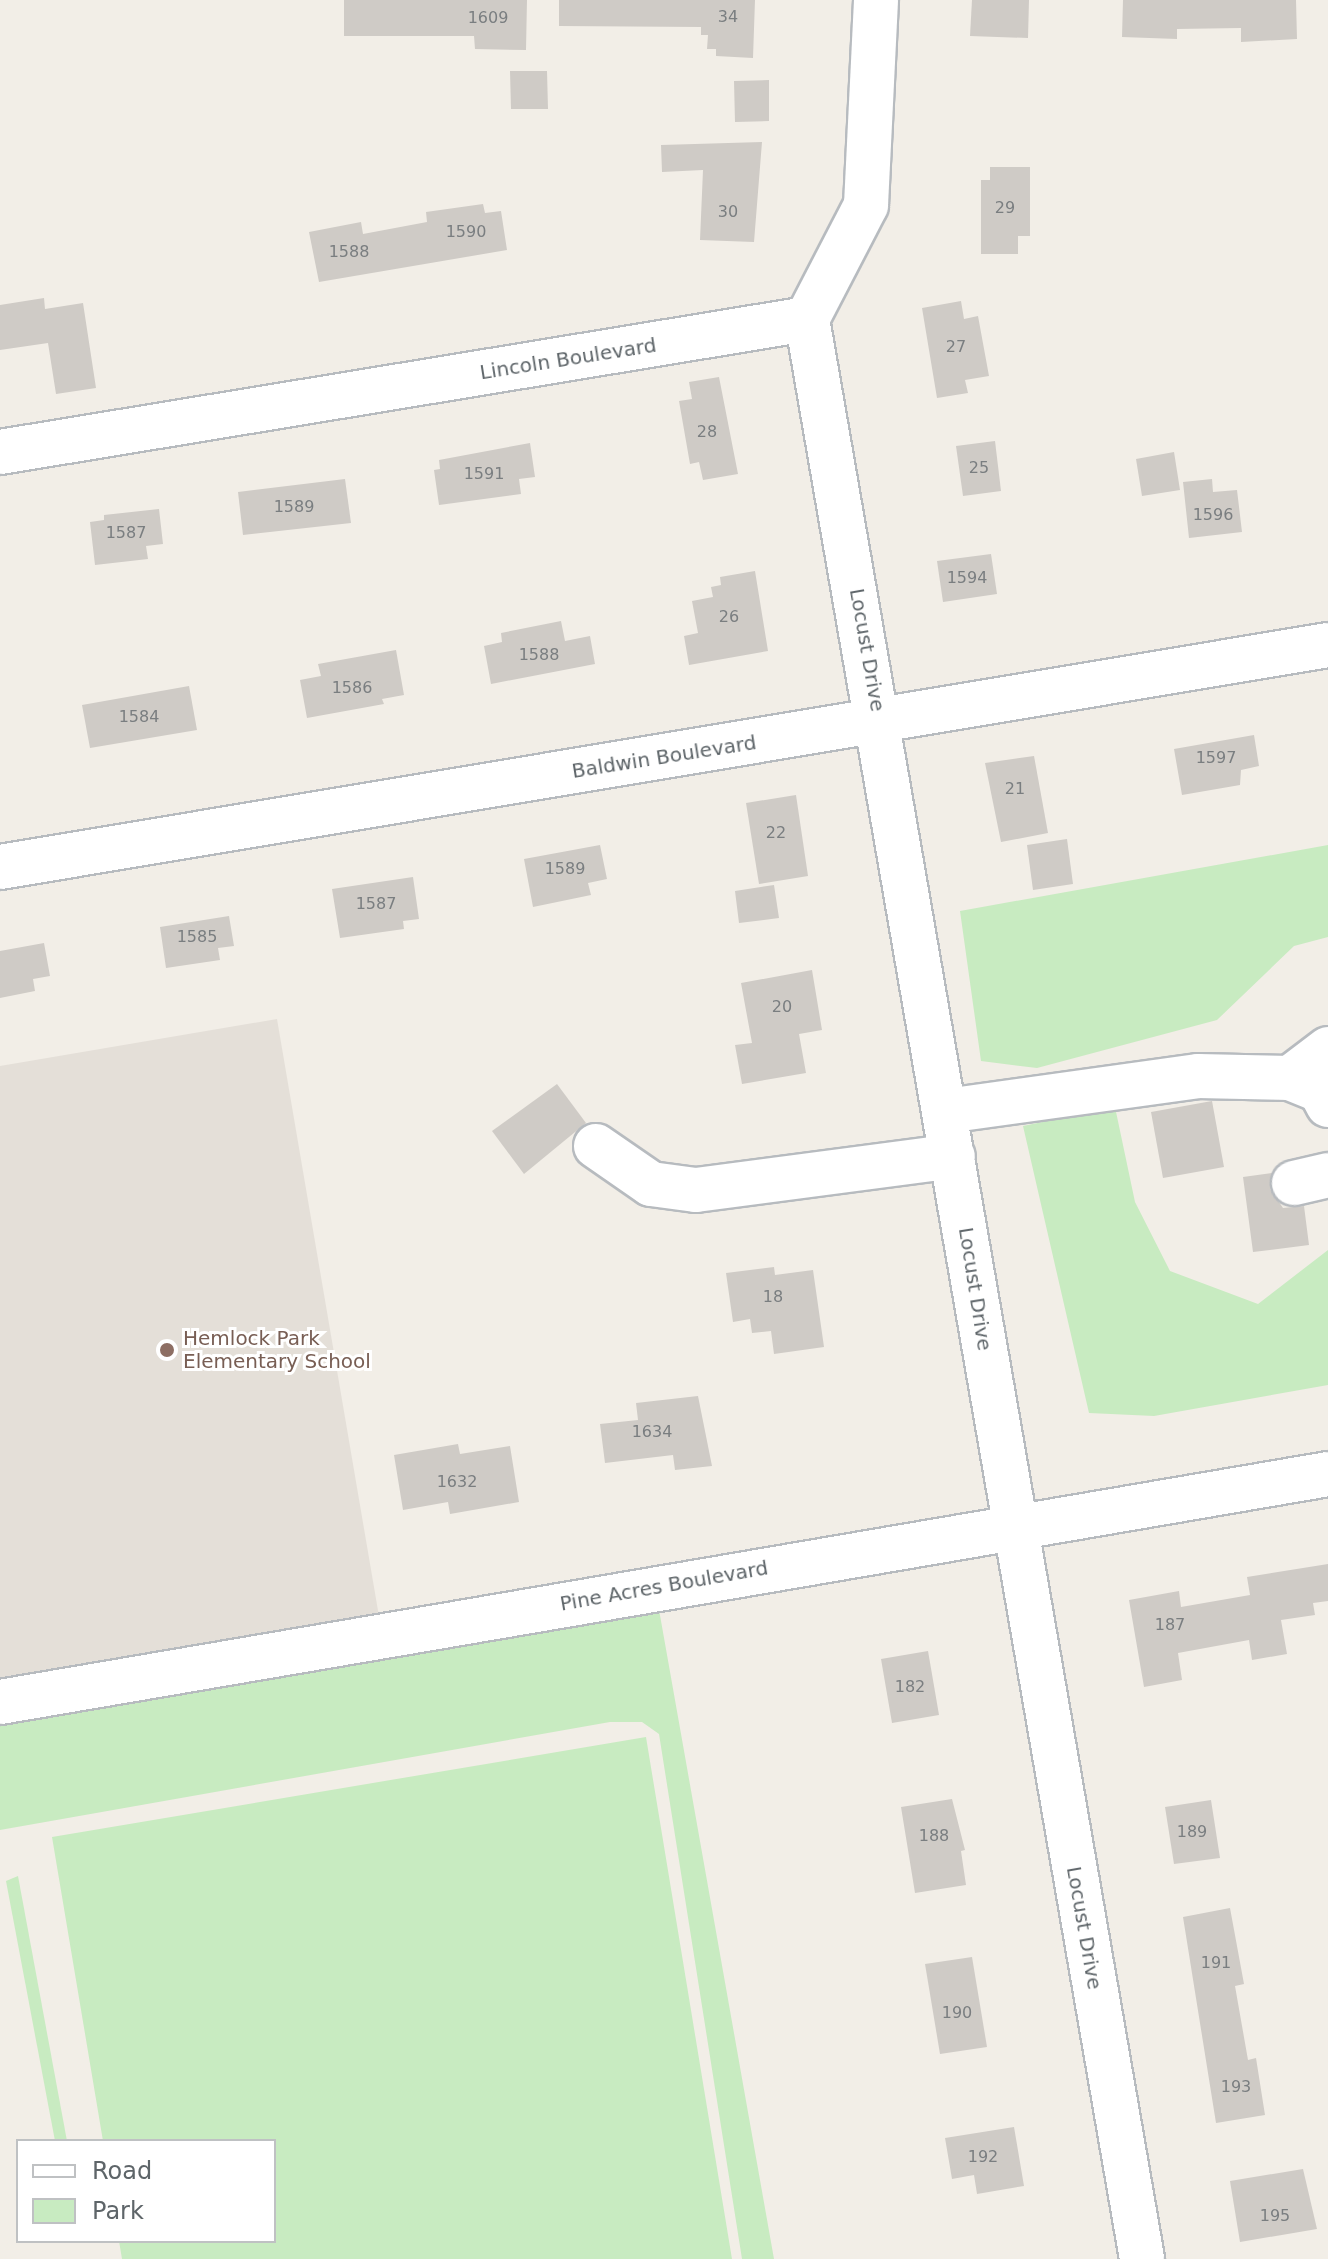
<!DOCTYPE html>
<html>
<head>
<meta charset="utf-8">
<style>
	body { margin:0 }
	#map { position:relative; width:1328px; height:2259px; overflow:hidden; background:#f2eee7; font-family:"DejaVu Sans",sans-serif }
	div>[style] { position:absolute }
	.education>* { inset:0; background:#e4dfd8 }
	.green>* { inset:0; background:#c8ebc1 }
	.building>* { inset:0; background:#cfcbc6 }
	.roads { filter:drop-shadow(2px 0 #b7bbbf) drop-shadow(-2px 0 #b7bbbf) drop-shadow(0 2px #b7bbbf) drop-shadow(0 -2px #b7bbbf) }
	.minor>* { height:44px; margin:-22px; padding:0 22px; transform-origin:22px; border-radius:22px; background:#fff }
	.dots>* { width:22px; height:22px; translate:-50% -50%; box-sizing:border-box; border:4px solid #fff; border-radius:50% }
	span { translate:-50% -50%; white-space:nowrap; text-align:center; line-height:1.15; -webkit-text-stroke:6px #fff; paint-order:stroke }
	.number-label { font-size:16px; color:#7a7e80 }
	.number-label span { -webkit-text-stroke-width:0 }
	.street-label { font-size:20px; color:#5e6569 }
	.education-label { font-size:20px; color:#785e54 }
	.left { translate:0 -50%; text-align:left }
	.legend { position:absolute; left:16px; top:2139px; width:260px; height:104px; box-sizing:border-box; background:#fff; border:2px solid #bfc1c3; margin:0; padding:10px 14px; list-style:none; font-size:24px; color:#5e6569 }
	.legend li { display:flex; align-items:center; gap:16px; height:40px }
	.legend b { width:40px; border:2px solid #bfc1c3 }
</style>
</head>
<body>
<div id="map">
	<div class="education">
		<div style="clip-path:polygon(277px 1019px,382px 1634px,0 1699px,0 1066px)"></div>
	</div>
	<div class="green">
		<div style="clip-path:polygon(1328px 845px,1328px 937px,1294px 946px,1217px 1020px,1037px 1068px,981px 1061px,960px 911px)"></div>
		<div style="clip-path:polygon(1115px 1107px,1135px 1202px,1170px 1271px,1258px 1304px,1328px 1250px,1328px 1385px,1154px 1416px,1089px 1413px,1023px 1126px)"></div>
		<div style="clip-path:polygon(655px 1587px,774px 2259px,742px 2259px,659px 1734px,642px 1722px,610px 1722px,0 1830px,0 1699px)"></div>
		<div style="clip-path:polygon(646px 1737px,732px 2259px,122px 2259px,119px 2241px,274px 2241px,274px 2141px,103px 2141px,52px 1837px)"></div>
		<div style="clip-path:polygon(18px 1876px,67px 2141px,55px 2141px,6px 1881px)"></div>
	</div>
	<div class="building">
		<div style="clip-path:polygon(344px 0,527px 0,526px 50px,475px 49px,474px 36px,344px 36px)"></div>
		<div style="clip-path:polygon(559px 0,755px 0,753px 58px,716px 56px,716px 49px,707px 49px,708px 35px,701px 35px,701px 27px,559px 26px)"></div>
		<div style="clip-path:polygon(972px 0,1029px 0,1028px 38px,970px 36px)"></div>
		<div style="clip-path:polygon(1123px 0,1296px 0,1297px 39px,1241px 42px,1241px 28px,1177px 29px,1177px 39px,1122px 37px)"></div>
		<div style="clip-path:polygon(510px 71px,547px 71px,548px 109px,511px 109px)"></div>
		<div style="clip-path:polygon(769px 80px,769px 121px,735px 122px,734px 81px)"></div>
		<div style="clip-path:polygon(762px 142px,754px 242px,700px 240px,703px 170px,662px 172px,661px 145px)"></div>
		<div style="clip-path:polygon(990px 167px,1030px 167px,1030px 236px,1018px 236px,1018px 254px,981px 254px,981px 180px,990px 180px)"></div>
		<div style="clip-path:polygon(483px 204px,485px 213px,501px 211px,507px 250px,319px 282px,309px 232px,361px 222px,363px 234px,427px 222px,426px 212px)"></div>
		<div style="clip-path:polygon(44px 298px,45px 309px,83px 303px,96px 388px,56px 394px,48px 343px,0 350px,0 305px)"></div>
		<div style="clip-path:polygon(961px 301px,964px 319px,978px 316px,989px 376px,965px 380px,968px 393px,937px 398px,922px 308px)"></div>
		<div style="clip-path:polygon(719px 377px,738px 474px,703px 480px,699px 462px,690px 464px,679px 401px,692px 399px,689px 382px)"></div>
		<div style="clip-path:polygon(995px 441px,1001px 491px,963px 496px,956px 446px)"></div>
		<div style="clip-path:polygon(530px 443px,535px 477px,519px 479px,521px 494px,439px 505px,434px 470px,440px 469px,439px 460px)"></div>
		<div style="clip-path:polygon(1174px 452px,1180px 490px,1142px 496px,1136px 459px)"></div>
		<div style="clip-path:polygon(345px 479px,351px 523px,243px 535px,238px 492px)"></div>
		<div style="clip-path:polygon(1212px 479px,1213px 492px,1237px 490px,1242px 532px,1189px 538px,1183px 482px)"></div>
		<div style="clip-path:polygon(159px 509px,163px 544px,146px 546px,148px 559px,95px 565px,90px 522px,104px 520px,104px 515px)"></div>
		<div style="clip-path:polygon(991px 554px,997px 594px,943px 602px,937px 561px)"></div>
		<div style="clip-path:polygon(755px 571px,768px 651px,689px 665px,684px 636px,698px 633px,692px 601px,713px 597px,711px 587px,721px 585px,720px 577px)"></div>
		<div style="clip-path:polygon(561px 621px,565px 641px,590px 636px,595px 664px,491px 684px,484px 646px,502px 642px,501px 633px)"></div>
		<div style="clip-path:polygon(396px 650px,404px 695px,382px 699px,384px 704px,307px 718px,300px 680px,321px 676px,318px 664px)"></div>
		<div style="clip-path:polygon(189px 686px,197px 730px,90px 748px,82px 705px)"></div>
		<div style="clip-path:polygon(1254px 735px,1259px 766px,1241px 770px,1240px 785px,1182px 795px,1174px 749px)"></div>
		<div style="clip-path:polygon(1034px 756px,1048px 833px,1001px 842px,985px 763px)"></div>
		<div style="clip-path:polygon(796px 795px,808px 876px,759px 884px,746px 803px)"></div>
		<div style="clip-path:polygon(1067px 839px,1073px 884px,1033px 890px,1027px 845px)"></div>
		<div style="clip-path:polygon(600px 845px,607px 879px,588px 883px,591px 895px,533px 907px,524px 859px)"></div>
		<div style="clip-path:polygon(413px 877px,419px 919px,403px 921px,404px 929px,340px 938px,332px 889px)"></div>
		<div style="clip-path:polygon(774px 885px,779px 918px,739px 923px,735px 891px)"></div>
		<div style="clip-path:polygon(229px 916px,234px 946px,218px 948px,220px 960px,166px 968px,160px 927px)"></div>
		<div style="clip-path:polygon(44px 943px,50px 976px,33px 979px,35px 991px,0 998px,0 951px)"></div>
		<div style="clip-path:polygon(812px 970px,822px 1030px,799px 1034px,806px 1073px,742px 1084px,735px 1045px,752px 1043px,741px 983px)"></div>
		<div style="clip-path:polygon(557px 1084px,586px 1123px,524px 1174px,492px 1131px)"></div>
		<div style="clip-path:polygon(1212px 1101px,1224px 1167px,1163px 1178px,1151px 1112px)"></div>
		<div style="clip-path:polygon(1272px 1173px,1270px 1189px,1283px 1208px,1304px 1206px,1309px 1245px,1253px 1252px,1243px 1177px)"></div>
		<div style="clip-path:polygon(774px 1267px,775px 1275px,813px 1270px,824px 1347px,774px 1354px,771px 1331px,752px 1333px,750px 1319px,733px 1322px,726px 1273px)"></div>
		<div style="clip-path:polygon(698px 1396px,712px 1466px,675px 1470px,673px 1455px,605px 1463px,600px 1424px,638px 1420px,636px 1403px)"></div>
		<div style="clip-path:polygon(458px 1444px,460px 1454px,510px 1446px,519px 1502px,450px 1514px,448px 1502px,403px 1510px,394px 1455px)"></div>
		<div style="clip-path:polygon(1328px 1564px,1328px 1601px,1313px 1603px,1315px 1615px,1281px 1620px,1287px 1654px,1252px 1660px,1249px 1640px,1178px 1653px,1182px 1680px,1144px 1687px,1129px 1600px,1179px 1591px,1181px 1607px,1250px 1595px,1247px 1577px)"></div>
		<div style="clip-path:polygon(928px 1651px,939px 1715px,892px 1723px,881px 1659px)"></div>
		<div style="clip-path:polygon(952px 1799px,965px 1850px,961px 1851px,966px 1885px,915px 1893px,901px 1807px)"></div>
		<div style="clip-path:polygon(1211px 1800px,1220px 1858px,1174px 1864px,1165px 1807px)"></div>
		<div style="clip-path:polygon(1230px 1908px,1244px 1984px,1235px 1986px,1248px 2060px,1256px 2058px,1265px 2115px,1216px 2123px,1183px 1917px)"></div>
		<div style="clip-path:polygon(972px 1957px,987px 2047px,940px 2054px,925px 1964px)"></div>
		<div style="clip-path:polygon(1014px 2127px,1024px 2186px,977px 2194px,974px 2175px,952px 2179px,945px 2138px)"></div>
		<div style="clip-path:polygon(1303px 2169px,1317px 2229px,1240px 2242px,1230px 2181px)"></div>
	</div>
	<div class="roads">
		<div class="minor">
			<div style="left:807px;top:319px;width:1969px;rotate:80.2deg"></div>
			<div style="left:0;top:452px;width:818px;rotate:-9.36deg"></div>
			<div style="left:807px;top:319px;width:128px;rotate:-62.6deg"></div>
			<div style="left:866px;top:205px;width:205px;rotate:-87.2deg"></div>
			<div style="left:0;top:867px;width:1346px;rotate:-9.49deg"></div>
			<div style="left:1290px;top:1078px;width:32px;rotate:22deg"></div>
			<div style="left:1320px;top:1090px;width:17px;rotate:62deg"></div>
			<div style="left:946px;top:1111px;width:254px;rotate:-7.9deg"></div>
			<div style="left:1198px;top:1076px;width:92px;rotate:1.2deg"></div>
			<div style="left:1290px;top:1078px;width:48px;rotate:-37.3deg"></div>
			<div style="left:596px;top:1146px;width:67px;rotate:34.6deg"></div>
			<div style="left:651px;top:1184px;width:45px;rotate:7.6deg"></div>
			<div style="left:696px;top:1190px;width:259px;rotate:-7.5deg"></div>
			<div style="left:1294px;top:1183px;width:35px;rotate:-13deg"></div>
			<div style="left:0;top:1702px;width:1347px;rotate:-9.74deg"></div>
		</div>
	</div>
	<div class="dots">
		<div style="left:167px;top:1350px;background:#8d6e63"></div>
	</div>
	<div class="number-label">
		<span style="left:728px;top:17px">34</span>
		<span style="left:488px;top:18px">1609</span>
		<span style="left:1005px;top:208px">29</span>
		<span style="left:728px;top:212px">30</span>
		<span style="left:466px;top:232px">1590</span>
		<span style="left:349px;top:252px">1588</span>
		<span style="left:956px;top:347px">27</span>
		<span style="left:707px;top:432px">28</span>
		<span style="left:979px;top:468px">25</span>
		<span style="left:484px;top:474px">1591</span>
		<span style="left:294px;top:507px">1589</span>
		<span style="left:1213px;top:515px">1596</span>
		<span style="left:126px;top:533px">1587</span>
		<span style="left:967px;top:578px">1594</span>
		<span style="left:729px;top:617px">26</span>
		<span style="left:539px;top:655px">1588</span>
		<span style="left:352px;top:688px">1586</span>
		<span style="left:139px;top:717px">1584</span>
		<span style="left:1216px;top:758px">1597</span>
		<span style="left:1015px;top:789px">21</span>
		<span style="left:776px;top:833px">22</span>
		<span style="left:565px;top:869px">1589</span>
		<span style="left:376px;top:904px">1587</span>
		<span style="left:197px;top:937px">1585</span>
		<span style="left:782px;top:1007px">20</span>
		<span style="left:773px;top:1297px">18</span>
		<span style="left:652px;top:1432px">1634</span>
		<span style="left:457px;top:1482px">1632</span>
		<span style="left:1170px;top:1625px">187</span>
		<span style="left:910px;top:1687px">182</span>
		<span style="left:1192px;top:1832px">189</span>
		<span style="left:934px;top:1836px">188</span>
		<span style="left:1216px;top:1963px">191</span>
		<span style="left:957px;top:2013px">190</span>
		<span style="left:1236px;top:2087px">193</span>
		<span style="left:983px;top:2157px">192</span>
		<span style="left:1275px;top:2216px">195</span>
	</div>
	<div class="street-label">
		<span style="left:568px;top:359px;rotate:-9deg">Lincoln Boulevard</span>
		<span style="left:867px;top:650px;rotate:80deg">Locust Drive</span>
		<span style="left:664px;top:757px;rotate:-9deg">Baldwin Boulevard</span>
		<span style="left:975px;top:1289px;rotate:81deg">Locust Drive</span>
		<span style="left:664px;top:1586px;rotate:-10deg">Pine Acres Boulevard</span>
		<span style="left:1084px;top:1928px;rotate:80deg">Locust Drive</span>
	</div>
	<div class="education-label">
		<span class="left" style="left:183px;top:1350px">Hemlock Park<br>Elementary School</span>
	</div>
	<ul class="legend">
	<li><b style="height:10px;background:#fff"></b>Road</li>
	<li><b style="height:22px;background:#c8ebc1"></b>Park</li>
	</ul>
</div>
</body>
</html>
